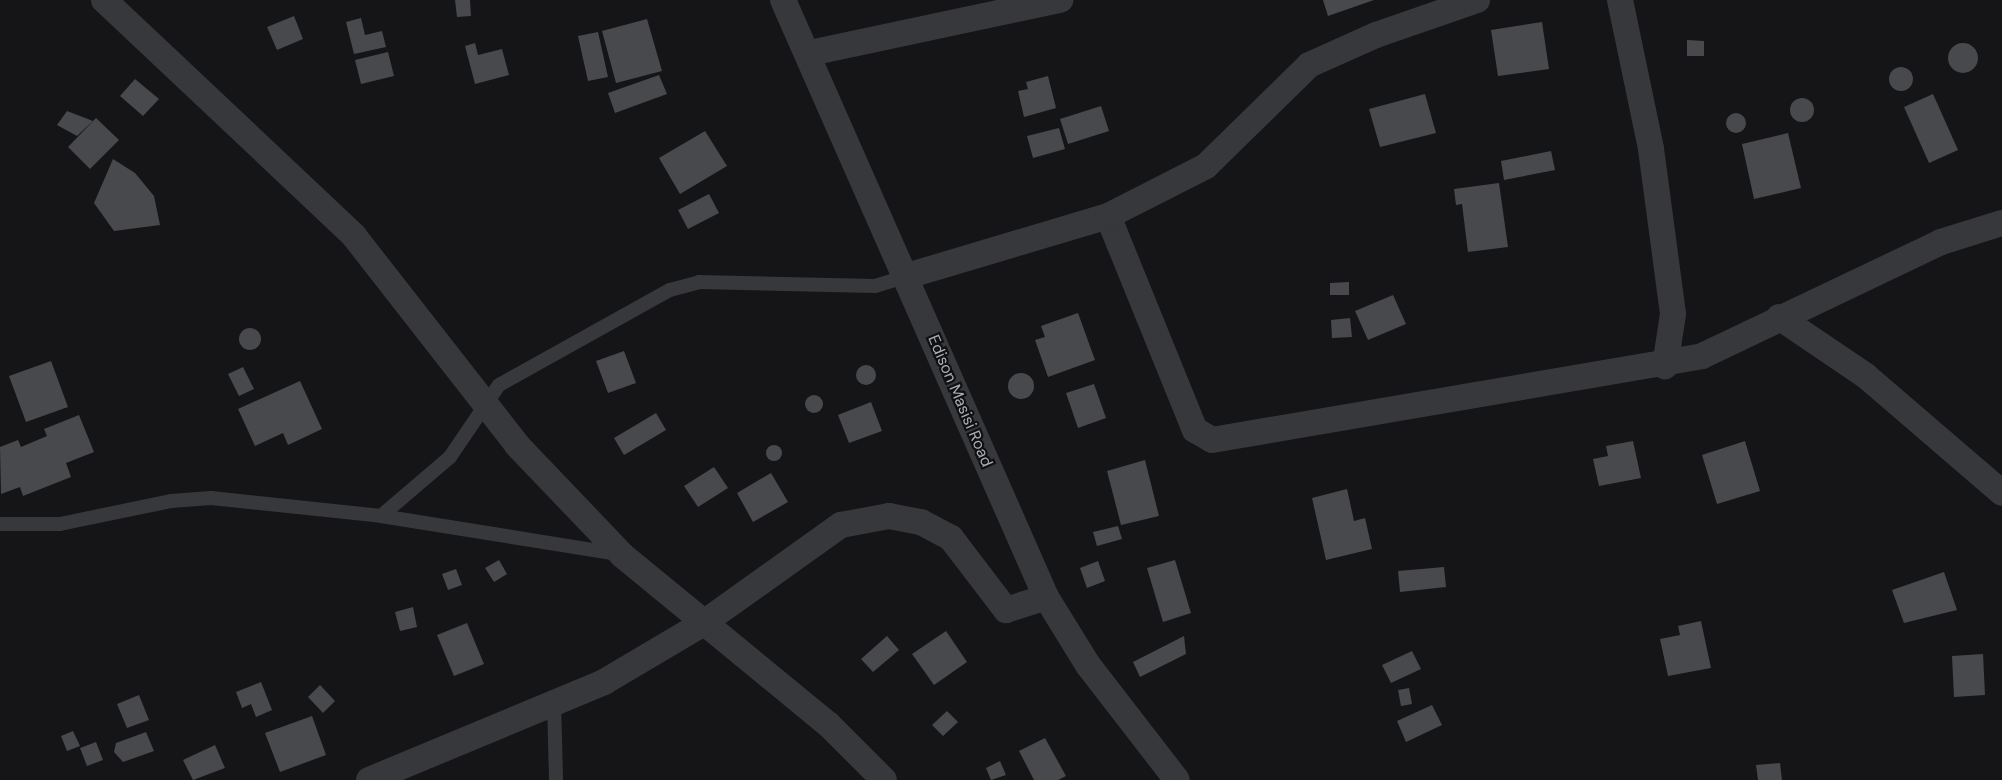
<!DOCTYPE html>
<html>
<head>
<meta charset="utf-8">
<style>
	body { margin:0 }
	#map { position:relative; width:2002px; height:780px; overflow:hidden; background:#151517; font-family:"DM Sans",sans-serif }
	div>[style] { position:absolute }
	.building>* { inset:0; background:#48494c }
	.round { border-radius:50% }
	.service>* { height:14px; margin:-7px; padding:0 7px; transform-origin:7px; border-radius:7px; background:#37383b }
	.minor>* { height:26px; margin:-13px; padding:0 13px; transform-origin:13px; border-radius:13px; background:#37383b }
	span { translate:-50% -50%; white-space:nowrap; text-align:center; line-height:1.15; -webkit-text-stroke:4.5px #101012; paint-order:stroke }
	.street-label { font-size:16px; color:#a9adb5 }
</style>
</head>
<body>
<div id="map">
	<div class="building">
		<div style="clip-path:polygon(455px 0,470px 0,471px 16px,457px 17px)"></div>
		<div style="clip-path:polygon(1323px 0,1374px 0,1328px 16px)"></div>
		<div style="clip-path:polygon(294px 16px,303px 39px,277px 50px,267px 27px)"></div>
		<div style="clip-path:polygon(361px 18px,365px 35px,382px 31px,386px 47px,354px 54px,346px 22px)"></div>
		<div style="clip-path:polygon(647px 19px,662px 71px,616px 83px,602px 31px)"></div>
		<div style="clip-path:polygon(1542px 22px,1549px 69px,1498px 76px,1491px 30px)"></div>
		<div style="clip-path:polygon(598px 32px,608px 77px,588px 81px,578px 36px)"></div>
		<div style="clip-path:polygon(1687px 40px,1704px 41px,1704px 56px,1687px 56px)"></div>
		<div class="round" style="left:1948px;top:43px;width:30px;height:30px"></div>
		<div style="clip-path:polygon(475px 43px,478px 55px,502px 49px,509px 75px,475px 84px,465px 46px)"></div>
		<div style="clip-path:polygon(388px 52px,394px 76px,361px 84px,355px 60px)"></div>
		<div class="round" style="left:1889px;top:67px;width:24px;height:24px"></div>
		<div style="clip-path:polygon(659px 75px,667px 94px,615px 113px,608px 93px)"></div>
		<div style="clip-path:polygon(1048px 76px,1056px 108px,1024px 117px,1018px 91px,1028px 89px,1026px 82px)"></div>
		<div style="clip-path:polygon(135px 79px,159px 99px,143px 116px,120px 96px)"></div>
		<div style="clip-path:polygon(1425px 94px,1436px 133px,1380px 147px,1369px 109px)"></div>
		<div style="clip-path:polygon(1933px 94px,1958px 150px,1929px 163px,1904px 107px)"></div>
		<div class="round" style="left:1790px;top:98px;width:24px;height:24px"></div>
		<div style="clip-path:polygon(1101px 106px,1109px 131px,1068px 144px,1060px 119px)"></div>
		<div style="clip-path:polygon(67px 111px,93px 121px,77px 136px,57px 125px)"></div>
		<div class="round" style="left:1726px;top:113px;width:20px;height:20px"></div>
		<div style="clip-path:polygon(96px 118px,119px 140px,90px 169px,68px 147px)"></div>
		<div style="clip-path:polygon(1059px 128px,1065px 149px,1033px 158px,1027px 136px)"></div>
		<div style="clip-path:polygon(705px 131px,727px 166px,680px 194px,659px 158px)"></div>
		<div style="clip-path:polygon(1788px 133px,1801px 188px,1754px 199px,1742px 144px)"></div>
		<div style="clip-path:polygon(1551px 151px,1555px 170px,1504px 180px,1501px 161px)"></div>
		<div style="clip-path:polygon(113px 159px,135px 173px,154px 196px,160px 225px,114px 231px,94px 203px)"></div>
		<div style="clip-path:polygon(1499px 183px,1508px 247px,1468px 252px,1462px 204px,1456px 205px,1454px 189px)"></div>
		<div style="clip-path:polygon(709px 194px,719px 213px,688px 229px,678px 210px)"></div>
		<div style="clip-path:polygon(1349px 282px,1349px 295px,1330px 295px,1330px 283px)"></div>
		<div style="clip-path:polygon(1393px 295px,1406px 324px,1368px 340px,1355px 311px)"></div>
		<div style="clip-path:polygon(1078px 313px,1095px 360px,1048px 377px,1035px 340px,1045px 337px,1041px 326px)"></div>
		<div style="clip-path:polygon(1350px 318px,1352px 337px,1332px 338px,1331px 320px)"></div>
		<div class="round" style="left:239px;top:328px;width:22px;height:22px"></div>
		<div style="clip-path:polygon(624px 351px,636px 383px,608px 393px,596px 361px)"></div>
		<div style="clip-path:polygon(51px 361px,68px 407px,26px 422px,9px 376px)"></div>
		<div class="round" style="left:856px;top:365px;width:20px;height:20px"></div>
		<div style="clip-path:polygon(243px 367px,254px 389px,239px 396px,228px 374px)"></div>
		<div class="round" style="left:1008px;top:373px;width:26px;height:26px"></div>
		<div style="clip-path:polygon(300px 381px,322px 429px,288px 445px,283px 433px,255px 446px,238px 409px)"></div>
		<div style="clip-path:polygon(1094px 384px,1106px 418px,1078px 428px,1066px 393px)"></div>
		<div class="round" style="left:805px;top:395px;width:18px;height:18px"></div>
		<div style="clip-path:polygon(871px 402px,882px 431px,849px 443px,838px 415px)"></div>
		<div style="clip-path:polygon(656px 413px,666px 430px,624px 455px,614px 438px)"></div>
		<div style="clip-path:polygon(79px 415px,94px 452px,66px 463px,71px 477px,23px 496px,20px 487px,1px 494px,0 447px,18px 440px,21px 447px,47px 436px,44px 429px)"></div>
		<div style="clip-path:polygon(1633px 441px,1641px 478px,1599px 486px,1593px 459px,1608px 456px,1606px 446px)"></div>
		<div style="clip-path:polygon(1745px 441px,1760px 491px,1717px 504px,1702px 455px)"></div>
		<div class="round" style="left:766px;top:445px;width:16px;height:16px"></div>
		<div style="clip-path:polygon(1145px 460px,1159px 516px,1121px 525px,1107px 471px)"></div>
		<div style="clip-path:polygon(714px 467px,728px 488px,698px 507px,684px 486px)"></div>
		<div style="clip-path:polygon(771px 473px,788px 502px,753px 522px,737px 493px)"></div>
		<div style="clip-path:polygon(1347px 489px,1354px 521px,1365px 518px,1372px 549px,1326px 560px,1312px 498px)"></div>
		<div style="clip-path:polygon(1118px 526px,1122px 539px,1097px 546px,1093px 532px)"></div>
		<div style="clip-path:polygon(499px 560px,507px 574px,494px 582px,485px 568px)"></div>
		<div style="clip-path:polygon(1175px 560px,1191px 613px,1163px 622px,1147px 568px)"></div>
		<div style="clip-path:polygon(1098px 561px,1105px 581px,1087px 588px,1080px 568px)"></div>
		<div style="clip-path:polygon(1444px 567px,1446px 587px,1400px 592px,1398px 571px)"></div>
		<div style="clip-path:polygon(456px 569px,462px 585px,448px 590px,442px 574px)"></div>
		<div style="clip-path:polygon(1944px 572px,1957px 610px,1904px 623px,1892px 590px)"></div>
		<div style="clip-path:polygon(413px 607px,417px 627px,400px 631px,395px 612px)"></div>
		<div style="clip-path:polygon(1701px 621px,1711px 668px,1668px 676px,1660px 639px,1680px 635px,1678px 626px)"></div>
		<div style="clip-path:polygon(467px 623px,484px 664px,454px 676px,437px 635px)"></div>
		<div style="clip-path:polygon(946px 631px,967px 662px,934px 685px,912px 654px)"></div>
		<div style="clip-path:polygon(887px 636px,899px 650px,873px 672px,861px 659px)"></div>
		<div style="clip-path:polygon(1184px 636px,1186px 654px,1140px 677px,1133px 662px)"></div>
		<div style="clip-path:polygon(1412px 651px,1421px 669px,1391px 683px,1382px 665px)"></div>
		<div style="clip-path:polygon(1983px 654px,1985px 695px,1954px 697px,1952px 656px)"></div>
		<div style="clip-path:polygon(261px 682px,272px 710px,256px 717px,251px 704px,242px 708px,236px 692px)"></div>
		<div style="clip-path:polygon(320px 685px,335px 701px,323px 713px,308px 697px)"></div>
		<div style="clip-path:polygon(1409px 688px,1412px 704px,1401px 706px,1398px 690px)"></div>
		<div style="clip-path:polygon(139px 695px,149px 720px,127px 728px,117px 704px)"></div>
		<div style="clip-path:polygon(1432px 705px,1442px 725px,1406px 742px,1397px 721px)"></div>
		<div style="clip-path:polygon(947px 711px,958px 722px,943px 736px,932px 725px)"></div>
		<div style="clip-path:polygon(312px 716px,326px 755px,280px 772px,265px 733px)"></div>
		<div style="clip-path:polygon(73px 731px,80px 746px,67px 751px,61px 736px)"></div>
		<div style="clip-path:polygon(146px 732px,154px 751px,123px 762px,114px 752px,116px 743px)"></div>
		<div style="clip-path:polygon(1045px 738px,1066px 776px,1058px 780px,1034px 780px,1019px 751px)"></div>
		<div style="clip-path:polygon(96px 742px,103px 760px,87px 766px,80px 748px)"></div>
		<div style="clip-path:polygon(215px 745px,225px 768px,193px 780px,183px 760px)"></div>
		<div style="clip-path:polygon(1000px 761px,1006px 775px,991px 780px,986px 768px)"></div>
		<div style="clip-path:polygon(1780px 763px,1782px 780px,1758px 780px,1756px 765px)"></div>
	</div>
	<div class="service">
		<div style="left:381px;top:516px;width:91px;rotate:-40.5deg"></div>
		<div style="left:450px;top:457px;width:87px;rotate:-55.8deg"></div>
		<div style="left:499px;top:385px;width:196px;rotate:-29.1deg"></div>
		<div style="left:670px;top:290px;width:30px;rotate:-15deg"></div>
		<div style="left:699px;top:282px;width:176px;rotate:1.3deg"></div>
		<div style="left:875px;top:286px;width:34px;rotate:-17deg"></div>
		<div style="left:0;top:524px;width:60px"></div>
		<div style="left:60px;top:524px;width:113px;rotate:-11.7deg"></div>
		<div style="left:171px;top:501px;width:40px;rotate:-4.3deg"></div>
		<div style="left:211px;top:498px;width:171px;rotate:6deg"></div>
		<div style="left:381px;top:516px;width:239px;rotate:9.1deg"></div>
		<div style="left:554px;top:702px;width:78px;rotate:88.5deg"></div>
	</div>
	<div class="minor">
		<div style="left:104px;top:0;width:344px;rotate:43.3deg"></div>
		<div style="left:354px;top:236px;width:265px;rotate:52deg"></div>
		<div style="left:517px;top:445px;width:152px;rotate:46.3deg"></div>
		<div style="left:622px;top:555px;width:266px;rotate:39.4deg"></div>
		<div style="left:828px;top:724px;width:79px;rotate:45deg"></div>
		<div style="left:783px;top:0;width:652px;rotate:66.22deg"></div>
		<div style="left:1046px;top:597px;width:80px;rotate:58.3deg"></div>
		<div style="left:1088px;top:665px;width:145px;rotate:52.3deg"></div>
		<div style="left:1620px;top:0;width:152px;rotate:78.2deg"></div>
		<div style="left:1651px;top:149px;width:166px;rotate:82.4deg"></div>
		<div style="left:1673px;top:314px;width:53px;rotate:98.7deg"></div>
		<div style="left:810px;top:53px;width:256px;rotate:-12deg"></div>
		<div style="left:1108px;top:216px;width:231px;rotate:67.9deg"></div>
		<div style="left:1195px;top:430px;width:20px;rotate:30deg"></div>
		<div style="left:1212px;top:440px;width:497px;rotate:-9.7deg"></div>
		<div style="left:1702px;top:356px;width:265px;rotate:-25.5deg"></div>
		<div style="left:1941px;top:242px;width:64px;rotate:-17.3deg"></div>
		<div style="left:907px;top:276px;width:210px;rotate:-16.6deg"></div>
		<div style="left:1108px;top:216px;width:110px;rotate:-27deg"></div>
		<div style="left:1206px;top:166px;width:144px;rotate:-44.4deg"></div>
		<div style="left:1309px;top:65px;width:73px;rotate:-24.1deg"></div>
		<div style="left:1376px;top:35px;width:107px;rotate:-19.1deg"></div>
		<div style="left:1779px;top:317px;width:105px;rotate:34.1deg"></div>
		<div style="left:1866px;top:376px;width:179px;rotate:40.7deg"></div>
		<div style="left:369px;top:780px;width:255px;rotate:-22.6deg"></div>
		<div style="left:604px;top:682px;width:114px;rotate:-30.6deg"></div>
		<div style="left:702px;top:624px;width:171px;rotate:-35.5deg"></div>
		<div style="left:841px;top:525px;width:49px;rotate:-10.6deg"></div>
		<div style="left:889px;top:516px;width:33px;rotate:11deg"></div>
		<div style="left:921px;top:522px;width:34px;rotate:28deg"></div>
		<div style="left:951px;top:538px;width:91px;rotate:52.6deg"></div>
		<div style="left:1006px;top:610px;width:42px;rotate:-18deg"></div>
	</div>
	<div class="street-label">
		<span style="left:960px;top:401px;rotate:67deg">Edison Masisi Road</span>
	</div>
</div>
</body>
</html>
